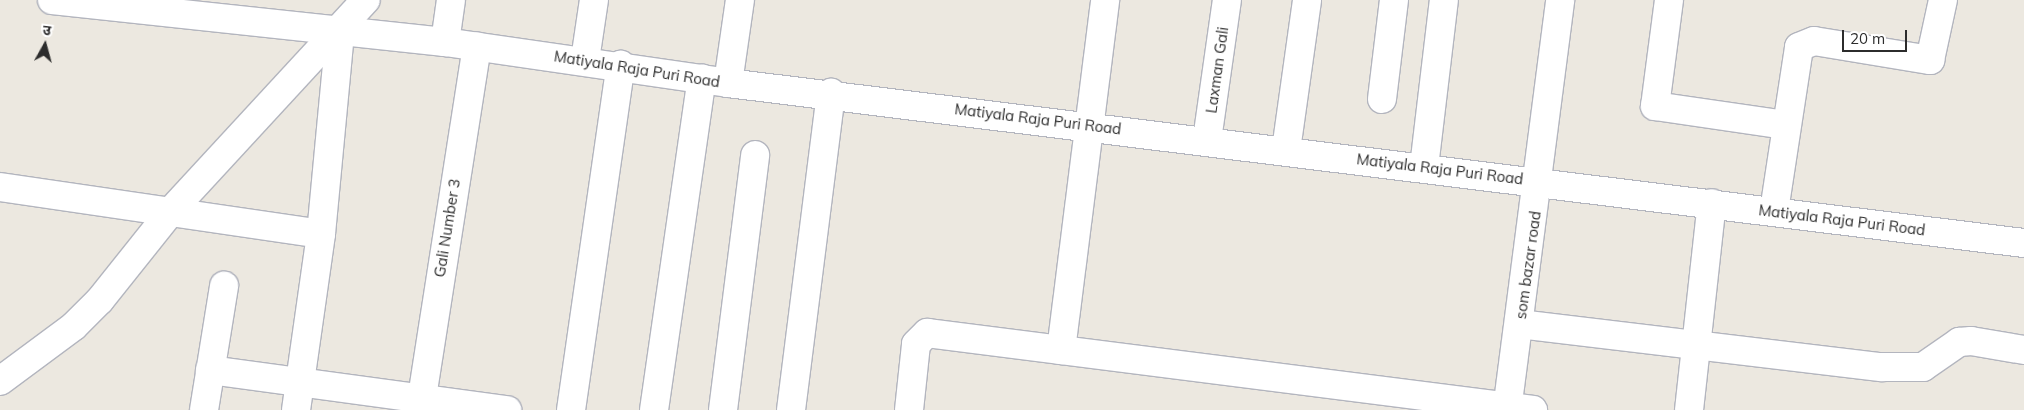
<!DOCTYPE html>
<html>
<head>
<meta charset="utf-8">
<style>
	body { margin:0 }
	#map { position:relative; width:2024px; height:410px; overflow:hidden; background:#ece8e0; font-family:Mulish,"Noto Sans Devanagari",sans-serif }
	div>[style] { position:absolute }
	.roads { filter:drop-shadow(1px 0 #b3b5be) drop-shadow(-1px 0 #b3b5be) drop-shadow(0 1px #b3b5be) drop-shadow(0 -1px #b3b5be) }
	.minor>* { height:28px; margin:-14px; padding:0 14px; transform-origin:14px; border-radius:14px; background:#fff }
	span { translate:-50% -50%; white-space:nowrap; text-align:center; line-height:1.15; -webkit-text-stroke:4.5px #fff; paint-order:stroke }
	.street-label { font-size:15px; color:#2c2c2c }
	.north { position:absolute; left:20px; top:20px; width:50px; height:50px; -webkit-text-stroke:4px #fff; paint-order:stroke; rotate:7deg; font-size:14px; font-weight:700; line-height:20px; text-align:center; color:#2c2c2c }
	.north::after { content:''; display:block; margin:auto; width:18px; height:22px; background:#2c2c2c; clip-path:polygon(50% 0,100% 100%,50% 72%,0 100%) }
	.scale { position:absolute; left:1842px; top:30px; width:65px; height:22px; box-sizing:border-box; border:2px solid #2c2c2c; border-top:0; padding-left:6px; font-size:15px; line-height:18px; white-space:nowrap; color:#2c2c2c; -webkit-text-stroke:4px #fff; paint-order:stroke }
</style>
</head>
<body>
<div id="map">
	<div class="roads">
		<div class="minor">
			<div style="left:52px;top:0;width:395px;rotate:6.1deg"></div>
			<div style="left:445px;top:42px;width:286px;rotate:8.2deg"></div>
			<div style="left:728px;top:83px;width:1306px;rotate:7.04deg"></div>
			<div style="left:1669px;top:0;width:107px;rotate:97.5deg"></div>
			<div style="left:1655px;top:106px;width:131px;rotate:8.3deg"></div>
			<div style="left:445px;top:42px;width:42px;rotate:-81.9deg"></div>
			<div style="left:585px;top:60px;width:61px;rotate:-81.5deg"></div>
			<div style="left:728px;top:83px;width:84px;rotate:-81.8deg"></div>
			<div style="left:1382px;top:99px;width:100px;rotate:-83.1deg"></div>
			<div style="left:1207px;top:140px;width:141px;rotate:-81.9deg"></div>
			<div style="left:1286px;top:150px;width:151px;rotate:-82deg"></div>
			<div style="left:1424px;top:167px;width:168px;rotate:-83.2deg"></div>
			<div style="left:0;top:187px;width:324px;rotate:8.3deg"></div>
			<div style="left:1774px;top:211px;width:166px;rotate:-81.3deg"></div>
			<div style="left:1799px;top:47px;width:16px;rotate:-22deg"></div>
			<div style="left:1814px;top:41px;width:118px;rotate:9.3deg"></div>
			<div style="left:1930px;top:60px;width:61px;rotate:-77.8deg"></div>
			<div style="left:1519px;top:324px;width:366px;rotate:6.8deg"></div>
			<div style="left:1882px;top:367px;width:41px"></div>
			<div style="left:1923px;top:367px;width:44px;rotate:-34.8deg"></div>
			<div style="left:1959px;top:342px;width:12px;rotate:-5deg"></div>
			<div style="left:1971px;top:341px;width:54px;rotate:9.6deg"></div>
			<div style="left:1061px;top:350px;width:353px;rotate:-82.8deg"></div>
			<div style="left:210px;top:370px;width:300px;rotate:7.7deg"></div>
			<div style="left:0;top:381px;width:92px;rotate:-36.6deg"></div>
			<div style="left:74px;top:326px;width:37px;rotate:-45deg"></div>
			<div style="left:100px;top:300px;width:114px;rotate:-51.4deg"></div>
			<div style="left:171px;top:211px;width:287px;rotate:-47.3deg"></div>
			<div style="left:204px;top:410px;width:126px;rotate:-80.8deg"></div>
			<div style="left:296px;top:410px;width:178px;rotate:-81.9deg"></div>
			<div style="left:321px;top:234px;width:203px;rotate:-84.6deg"></div>
			<div style="left:420px;top:410px;width:368px;rotate:-81.1deg"></div>
			<div style="left:571px;top:410px;width:349px;rotate:-81.8deg"></div>
			<div style="left:654px;top:410px;width:335px;rotate:-81.8deg"></div>
			<div style="left:723px;top:410px;width:257px;rotate:-82.8deg"></div>
			<div style="left:791px;top:410px;width:320px;rotate:-82.8deg"></div>
			<div style="left:909px;top:410px;width:66px;rotate:-83.9deg"></div>
			<div style="left:916px;top:344px;width:16px;rotate:-45deg"></div>
			<div style="left:927px;top:333px;width:611px;rotate:7.24deg"></div>
			<div style="left:1507px;top:410px;width:413px;rotate:-82.6deg"></div>
			<div style="left:1689px;top:410px;width:208px;rotate:-83.7deg"></div>
		</div>
	</div>
	<div class="street-label">
		<span style="left:637px;top:69px;rotate:9deg">Matiyala Raja Puri Road</span>
		<span style="left:1217px;top:70px;rotate:-82deg">Laxman Gali</span>
		<span style="left:1038px;top:119px;rotate:7deg">Matiyala Raja Puri Road</span>
		<span style="left:1440px;top:169px;rotate:7deg">Matiyala Raja Puri Road</span>
		<span style="left:1842px;top:220px;rotate:7deg">Matiyala Raja Puri Road</span>
		<span style="left:447px;top:228px;rotate:-81deg">Gali Number 3</span>
		<span style="left:1528px;top:265px;rotate:-82deg">som bazar road</span>
	</div>
	<div class="north">उ</div>
	<div class="scale">20 m</div>
</div>
</body>
</html>
